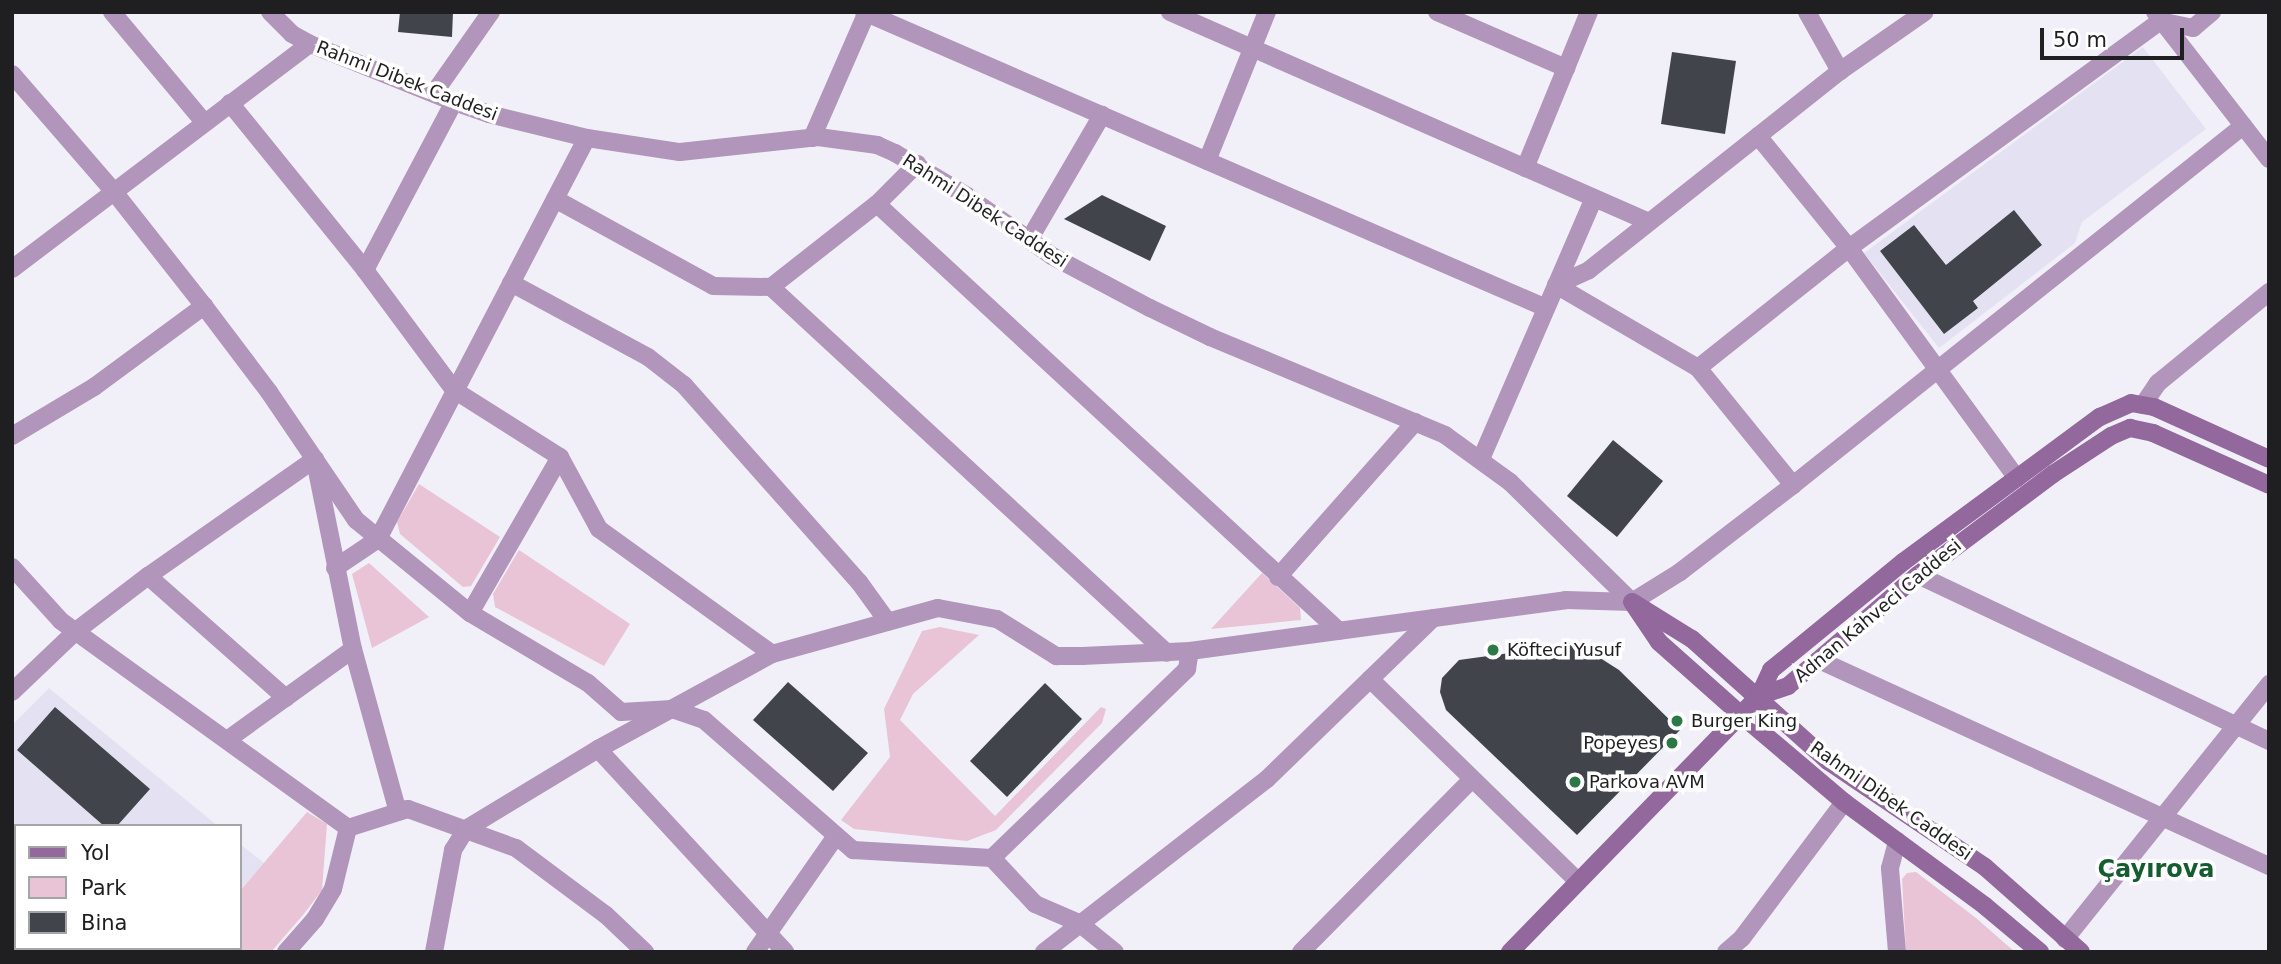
<!DOCTYPE html>
<html>
<head>
<meta charset="utf-8">
<style>
	body { margin:0 }
	#map { position:relative; width:2281px; height:964px; overflow:hidden; background:#f1f0f9; font-family:"DejaVu Sans",sans-serif }
	div>[style] { position:absolute }
	.built>* { inset:0; background:#e4e2f2 }
	.green>* { inset:0; background:#e9c3d6 }
	.building>* { inset:0; background:#41454b }
	.minor>* { height:18px; margin:-9px; padding:0 9px; transform-origin:9px; border-radius:9px; background:#b195ba }
	.tertiary>* { height:18px; margin:-9px; padding:0 9px; transform-origin:9px; border-radius:9px; background:#b195ba }
	.secondary>* { height:18px; margin:-9px; padding:0 9px; transform-origin:9px; border-radius:9px; background:#92689d }
	.dots>* { width:19px; height:19px; translate:-50% -50%; box-sizing:border-box; border:4px solid #fff; border-radius:50% }
	span { translate:-50% -50%; white-space:nowrap; text-align:center; line-height:1.15; -webkit-text-stroke:7px #fff; paint-order:stroke }
	.street-label { font-size:18px; color:#1f1f22 }
	.poi-label { font-size:18px; color:#1f1f22 }
	.left { translate:0 -50%; text-align:left }
	.right { translate:-100% -50%; text-align:right }
	.district-label { font-size:24px; color:#155d31; font-weight:700 }
	.frame { position:absolute; inset:0; border:14px solid #1f1f22; pointer-events:none }
	.legend { position:absolute; left:14px; top:824px; width:228px; height:126px; box-sizing:border-box; background:#fff; border:2px solid #a5a5a7; margin:0; padding:9px 12px; list-style:none; font-size:21px; color:#1f1f22 }
	.legend li { display:flex; align-items:center; gap:14px; height:35px }
	.legend b { width:35px; border:2px solid #a5a5a7 }
	.scale { position:absolute; left:2040px; top:28px; width:144px; height:32px; box-sizing:border-box; border:4px solid #1f1f22; border-top:0; padding-left:9px; font-size:21px; line-height:24px; white-space:nowrap; color:#1f1f22; -webkit-text-stroke:5px #fff; paint-order:stroke }
</style>
</head>
<body>
<div id="map">
	<div class="built">
		<div style="clip-path:polygon(2143px 47px,2206px 129px,2082px 222px,2075px 243px,1939px 348px,1864px 253px)"></div>
		<div style="clip-path:polygon(49px 688px,218px 826px,16px 827px,12px 824px,12px 725px)"></div>
		<div style="clip-path:polygon(240px 844px,264px 863px,240px 891px)"></div>
	</div>
	<div class="green">
		<div style="clip-path:polygon(419px 484px,500px 537px,471px 586px,463px 587px,400px 534px,397px 522px)"></div>
		<div style="clip-path:polygon(519px 550px,630px 624px,604px 666px,495px 607px,493px 594px)"></div>
		<div style="clip-path:polygon(369px 563px,429px 617px,372px 648px,352px 574px)"></div>
		<div style="clip-path:polygon(1262px 573px,1300px 608px,1301px 620px,1211px 629px)"></div>
		<div style="clip-path:polygon(940px 627px,979px 635px,913px 694px,900px 720px,995px 816px,1101px 707px,1106px 709px,1102px 723px,996px 830px,967px 841px,854px 829px,841px 820px,890px 757px,884px 709px,922px 631px)"></div>
		<div style="clip-path:polygon(307px 812px,327px 824px,322px 890px,303px 915px,271px 952px,189px 952px,191px 948px,240px 948px,240px 891px)"></div>
		<div style="clip-path:polygon(1916px 872px,1976px 918px,2015px 952px,1906px 952px,1902px 879px,1907px 873px)"></div>
		<div style="clip-path:polygon(74px 948px,162px 948px,166px 952px,77px 952px)"></div>
	</div>
	<div class="building">
		<div style="clip-path:polygon(400px 12px,453px 12px,452px 37px,398px 32px)"></div>
		<div style="clip-path:polygon(1672px 52px,1736px 61px,1725px 134px,1661px 124px)"></div>
		<div style="clip-path:polygon(1102px 195px,1166px 226px,1150px 261px,1064px 219px)"></div>
		<div style="clip-path:polygon(2014px 210px,2042px 245px,1973px 301px,1978px 308px,1944px 334px,1880px 251px,1914px 225px,1946px 265px)"></div>
		<div style="clip-path:polygon(1613px 440px,1663px 481px,1617px 537px,1567px 496px)"></div>
		<div style="clip-path:polygon(1569px 645px,1586px 649px,1619px 670px,1680px 730px,1577px 835px,1446px 710px,1440px 692px,1442px 678px,1459px 660px)"></div>
		<div style="clip-path:polygon(788px 682px,868px 753px,833px 791px,753px 720px)"></div>
		<div style="clip-path:polygon(1045px 683px,1082px 719px,1007px 797px,970px 761px)"></div>
		<div style="clip-path:polygon(55px 707px,150px 789px,117px 826px,104px 826px,17px 750px)"></div>
	</div>
	<div class="minor">
		<div style="left:112px;top:12px;width:143px;rotate:50.1deg"></div>
		<div style="left:864px;top:12px;width:743px;rotate:23.46deg"></div>
		<div style="left:1170px;top:12px;width:523px;rotate:23.67deg"></div>
		<div style="left:1437px;top:12px;width:141px;rotate:23.5deg"></div>
		<div style="left:1807px;top:12px;width:68px;rotate:60.8deg"></div>
		<div style="left:12px;top:74px;width:157px;rotate:49.1deg"></div>
		<div style="left:115px;top:193px;width:144px;rotate:51.8deg"></div>
		<div style="left:204px;top:306px;width:108px;rotate:52.9deg"></div>
		<div style="left:269px;top:392px;width:155px;rotate:55.8deg"></div>
		<div style="left:356px;top:520px;width:147px;rotate:39.2deg"></div>
		<div style="left:470px;top:613px;width:137px;rotate:30.7deg"></div>
		<div style="left:588px;top:683px;width:44px;rotate:41.3deg"></div>
		<div style="left:621px;top:712px;width:51px;rotate:-3.4deg"></div>
		<div style="left:672px;top:709px;width:34px;rotate:19deg"></div>
		<div style="left:704px;top:720px;width:198px;rotate:41.1deg"></div>
		<div style="left:853px;top:850px;width:139px;rotate:3.3deg"></div>
		<div style="left:992px;top:858px;width:272px;rotate:-44.1deg"></div>
		<div style="left:1187px;top:669px;width:18px;rotate:-81deg"></div>
		<div style="left:434px;top:93px;width:99px;rotate:-54.9deg"></div>
		<div style="left:230px;top:103px;width:215px;rotate:51deg"></div>
		<div style="left:365px;top:270px;width:149px;rotate:53.4deg"></div>
		<div style="left:454px;top:390px;width:125px;rotate:32.3deg"></div>
		<div style="left:560px;top:457px;width:82px;rotate:61.6deg"></div>
		<div style="left:599px;top:529px;width:213px;rotate:35.8deg"></div>
		<div style="left:1758px;top:136px;width:144px;rotate:50.9deg"></div>
		<div style="left:1849px;top:248px;width:285px;rotate:53.9deg"></div>
		<div style="left:812px;top:138px;width:137px;rotate:-66.4deg"></div>
		<div style="left:1207px;top:161px;width:161px;rotate:-68.1deg"></div>
		<div style="left:1525px;top:168px;width:169px;rotate:-67.7deg"></div>
		<div style="left:555px;top:199px;width:180px;rotate:28.8deg"></div>
		<div style="left:713px;top:286px;width:58px;rotate:1deg"></div>
		<div style="left:771px;top:287px;width:135px;rotate:-38.1deg"></div>
		<div style="left:877px;top:204px;width:57px;rotate:-45deg"></div>
		<div style="left:877px;top:204px;width:629px;rotate:42.75deg"></div>
		<div style="left:1029px;top:240px;width:145px;rotate:-59.7deg"></div>
		<div style="left:365px;top:270px;width:190px;rotate:-62.1deg"></div>
		<div style="left:511px;top:283px;width:156px;rotate:28.4deg"></div>
		<div style="left:648px;top:357px;width:46px;rotate:37.9deg"></div>
		<div style="left:684px;top:385px;width:264px;rotate:48.4deg"></div>
		<div style="left:859px;top:582px;width:49px;rotate:54.1deg"></div>
		<div style="left:1556px;top:285px;width:36px;rotate:-24deg"></div>
		<div style="left:1589px;top:270px;width:320px;rotate:-38.4deg"></div>
		<div style="left:1840px;top:71px;width:103px;rotate:-34.8deg"></div>
		<div style="left:1556px;top:285px;width:164px;rotate:30.3deg"></div>
		<div style="left:1698px;top:368px;width:151px;rotate:50.9deg"></div>
		<div style="left:771px;top:287px;width:539px;rotate:42.75deg"></div>
		<div style="left:1698px;top:368px;width:193px;rotate:-38.5deg"></div>
		<div style="left:1849px;top:248px;width:385px;rotate:-36.1deg"></div>
		<div style="left:2160px;top:21px;width:34px;rotate:12deg"></div>
		<div style="left:2193px;top:28px;width:25px;rotate:-40deg"></div>
		<div style="left:2143px;top:405px;width:27px;rotate:-56deg"></div>
		<div style="left:2158px;top:383px;width:144px;rotate:-39.3deg"></div>
		<div style="left:12px;top:436px;width:96px;rotate:-30.9deg"></div>
		<div style="left:94px;top:387px;width:137px;rotate:-36.4deg"></div>
		<div style="left:1481px;top:459px;width:284px;rotate:-66.6deg"></div>
		<div style="left:316px;top:466px;width:187px;rotate:78.6deg"></div>
		<div style="left:353px;top:649px;width:169px;rotate:74.6deg"></div>
		<div style="left:12px;top:567px;width:73px;rotate:47.8deg"></div>
		<div style="left:61px;top:621px;width:354px;rotate:35.8deg"></div>
		<div style="left:335px;top:568px;width:52px;rotate:-34deg"></div>
		<div style="left:378px;top:539px;width:452px;rotate:-62.5deg"></div>
		<div style="left:1918px;top:575px;width:388px;rotate:25.3deg"></div>
		<div style="left:148px;top:576px;width:184px;rotate:41.5deg"></div>
		<div style="left:1278px;top:577px;width:207px;rotate:-48.5deg"></div>
		<div style="left:1632px;top:602px;width:57px;rotate:-32deg"></div>
		<div style="left:1680px;top:572px;width:143px;rotate:-37.6deg"></div>
		<div style="left:1793px;top:485px;width:576px;rotate:-38.58deg"></div>
		<div style="left:470px;top:613px;width:180px;rotate:-60deg"></div>
		<div style="left:1819px;top:660px;width:495px;rotate:24.6deg"></div>
		<div style="left:1370px;top:679px;width:290px;rotate:44.2deg"></div>
		<div style="left:12px;top:692px;width:88px;rotate:-43.6deg"></div>
		<div style="left:76px;top:631px;width:91px;rotate:-37.4deg"></div>
		<div style="left:148px;top:576px;width:204px;rotate:-35deg"></div>
		<div style="left:227px;top:740px;width:155px;rotate:-35.8deg"></div>
		<div style="left:598px;top:749px;width:276px;rotate:47.3deg"></div>
		<div style="left:992px;top:858px;width:63px;rotate:46.9deg"></div>
		<div style="left:1035px;top:904px;width:48px;rotate:23.4deg"></div>
		<div style="left:1079px;top:923px;width:46px;rotate:38.9deg"></div>
		<div style="left:12px;top:880px;width:6px;rotate:51deg"></div>
		<div style="left:2065px;top:939px;width:327px;rotate:-51.3deg"></div>
		<div style="left:60px;top:948px;width:5px;rotate:53deg"></div>
		<div style="left:286px;top:952px;width:44px;rotate:-48.7deg"></div>
		<div style="left:315px;top:919px;width:35px;rotate:-59deg"></div>
		<div style="left:333px;top:889px;width:63px;rotate:-76.2deg"></div>
		<div style="left:348px;top:828px;width:63px;rotate:-17.6deg"></div>
		<div style="left:408px;top:809px;width:115px;rotate:19.9deg"></div>
		<div style="left:516px;top:848px;width:112px;rotate:36.7deg"></div>
		<div style="left:606px;top:915px;width:54px;rotate:43.5deg"></div>
		<div style="left:755px;top:952px;width:141px;rotate:-55.1deg"></div>
		<div style="left:1044px;top:952px;width:282px;rotate:-37.8deg"></div>
		<div style="left:1267px;top:779px;width:231px;rotate:-44.1deg"></div>
		<div style="left:1301px;top:952px;width:243px;rotate:-45.3deg"></div>
		<div style="left:1726px;top:952px;width:21px;rotate:-41deg"></div>
		<div style="left:1742px;top:938px;width:170px;rotate:-53.1deg"></div>
		<div style="left:1897px;top:952px;width:84px;rotate:-94.8deg"></div>
		<div style="left:1890px;top:868px;width:28px;rotate:-75deg"></div>
	</div>
	<div class="tertiary">
		<div style="left:270px;top:12px;width:31px;rotate:45deg"></div>
		<div style="left:292px;top:34px;width:21px;rotate:29deg"></div>
		<div style="left:310px;top:44px;width:155px;rotate:21.9deg"></div>
		<div style="left:454px;top:102px;width:37px;rotate:19deg"></div>
		<div style="left:489px;top:114px;width:101px;rotate:13.8deg"></div>
		<div style="left:587px;top:138px;width:94px;rotate:8.6deg"></div>
		<div style="left:680px;top:152px;width:139px;rotate:-6.2deg"></div>
		<div style="left:818px;top:137px;width:60px;rotate:7.7deg"></div>
		<div style="left:877px;top:145px;width:20px;rotate:24deg"></div>
		<div style="left:895px;top:153px;width:84px;rotate:30.8deg"></div>
		<div style="left:967px;top:196px;width:104px;rotate:35.2deg"></div>
		<div style="left:1052px;top:256px;width:111px;rotate:28deg"></div>
		<div style="left:1150px;top:308px;width:67px;rotate:25.8deg"></div>
		<div style="left:1210px;top:337px;width:255px;rotate:22.6deg"></div>
		<div style="left:1445px;top:435px;width:80px;rotate:35.9deg"></div>
		<div style="left:1510px;top:482px;width:171px;rotate:44.5deg"></div>
		<div style="left:2155px;top:12px;width:186px;rotate:52.2deg"></div>
		<div style="left:12px;top:269px;width:373px;rotate:-37.1deg"></div>
		<div style="left:434px;top:952px;width:104px;rotate:-79.4deg"></div>
		<div style="left:453px;top:850px;width:25px;rotate:-58deg"></div>
		<div style="left:466px;top:829px;width:154px;rotate:-31.2deg"></div>
		<div style="left:598px;top:749px;width:198px;rotate:-28.6deg"></div>
		<div style="left:772px;top:654px;width:172px;rotate:-15.5deg"></div>
		<div style="left:938px;top:608px;width:60px;rotate:10.6deg"></div>
		<div style="left:997px;top:619px;width:70px;rotate:32.1deg"></div>
		<div style="left:1056px;top:656px;width:26px"></div>
		<div style="left:1082px;top:656px;width:108px;rotate:-2.7deg"></div>
		<div style="left:1190px;top:651px;width:379px;rotate:-7.7deg"></div>
		<div style="left:1566px;top:600px;width:66px;rotate:1.7deg"></div>
	</div>
	<div class="secondary">
		<div style="left:1632px;top:602px;width:70px;rotate:31.7deg"></div>
		<div style="left:1692px;top:639px;width:183px;rotate:41.9deg"></div>
		<div style="left:1828px;top:761px;width:189px;rotate:34deg"></div>
		<div style="left:1985px;top:867px;width:128px;rotate:41.5deg"></div>
		<div style="left:1634px;top:605px;width:45px;rotate:56deg"></div>
		<div style="left:1659px;top:642px;width:108px;rotate:41.6deg"></div>
		<div style="left:1740px;top:714px;width:136px;rotate:40.2deg"></div>
		<div style="left:1844px;top:802px;width:175px;rotate:36.4deg"></div>
		<div style="left:1985px;top:906px;width:72px;rotate:39.9deg"></div>
		<div style="left:1759px;top:696px;width:29px;rotate:-65deg"></div>
		<div style="left:1771px;top:670px;width:171px;rotate:-39.3deg"></div>
		<div style="left:1903px;top:562px;width:245px;rotate:-36.4deg"></div>
		<div style="left:2100px;top:417px;width:34px;rotate:-24deg"></div>
		<div style="left:2131px;top:403px;width:23px;rotate:10deg"></div>
		<div style="left:2154px;top:407px;width:126px;rotate:24.3deg"></div>
		<div style="left:1510px;top:952px;width:357px;rotate:-45.8deg"></div>
		<div style="left:1759px;top:696px;width:31px;rotate:-19deg"></div>
		<div style="left:1788px;top:686px;width:171px;rotate:-40.5deg"></div>
		<div style="left:1918px;top:575px;width:169px;rotate:-36.8deg"></div>
		<div style="left:2053px;top:474px;width:69px;rotate:-33.2deg"></div>
		<div style="left:2111px;top:436px;width:21px;rotate:-23deg"></div>
		<div style="left:2130px;top:428px;width:24px;rotate:12deg"></div>
		<div style="left:2153px;top:433px;width:127px;rotate:24.1deg"></div>
	</div>
	<div class="dots">
		<div style="left:1493px;top:650px;background:#2c7846"></div>
		<div style="left:1677px;top:721px;background:#2c7846"></div>
		<div style="left:1672px;top:743px;background:#2c7846"></div>
		<div style="left:1575px;top:782px;background:#2c7846"></div>
	</div>
	<div class="street-label">
		<span style="left:407px;top:81px;rotate:21deg">Rahmi Dibek Caddesi</span>
		<span style="left:985px;top:211px;rotate:33deg">Rahmi Dibek Caddesi</span>
		<span style="left:1878px;top:611px;rotate:-40deg">Adnan Kahveci Caddesi</span>
		<span style="left:1891px;top:801px;rotate:35deg">Rahmi Dibek Caddesi</span>
	</div>
	<div class="poi-label">
		<span class="left" style="left:1507px;top:650px">Köfteci Yusuf</span>
		<span class="left" style="left:1691px;top:721px">Burger King</span>
		<span class="right" style="left:1658px;top:743px">Popeyes</span>
		<span class="left" style="left:1589px;top:782px">Parkova AVM</span>
	</div>
	<div class="district-label">
		<span style="left:2156px;top:870px">Çayırova</span>
	</div>
	<div class="frame"></div>
	<ul class="legend">
	<li><b style="height:9px;background:#92689d"></b>Yol</li>
	<li><b style="height:19px;background:#e9c3d6"></b>Park</li>
	<li><b style="height:19px;background:#41454b"></b>Bina</li>
	</ul>
	<div class="scale">50 m</div>
</div>
</body>
</html>
